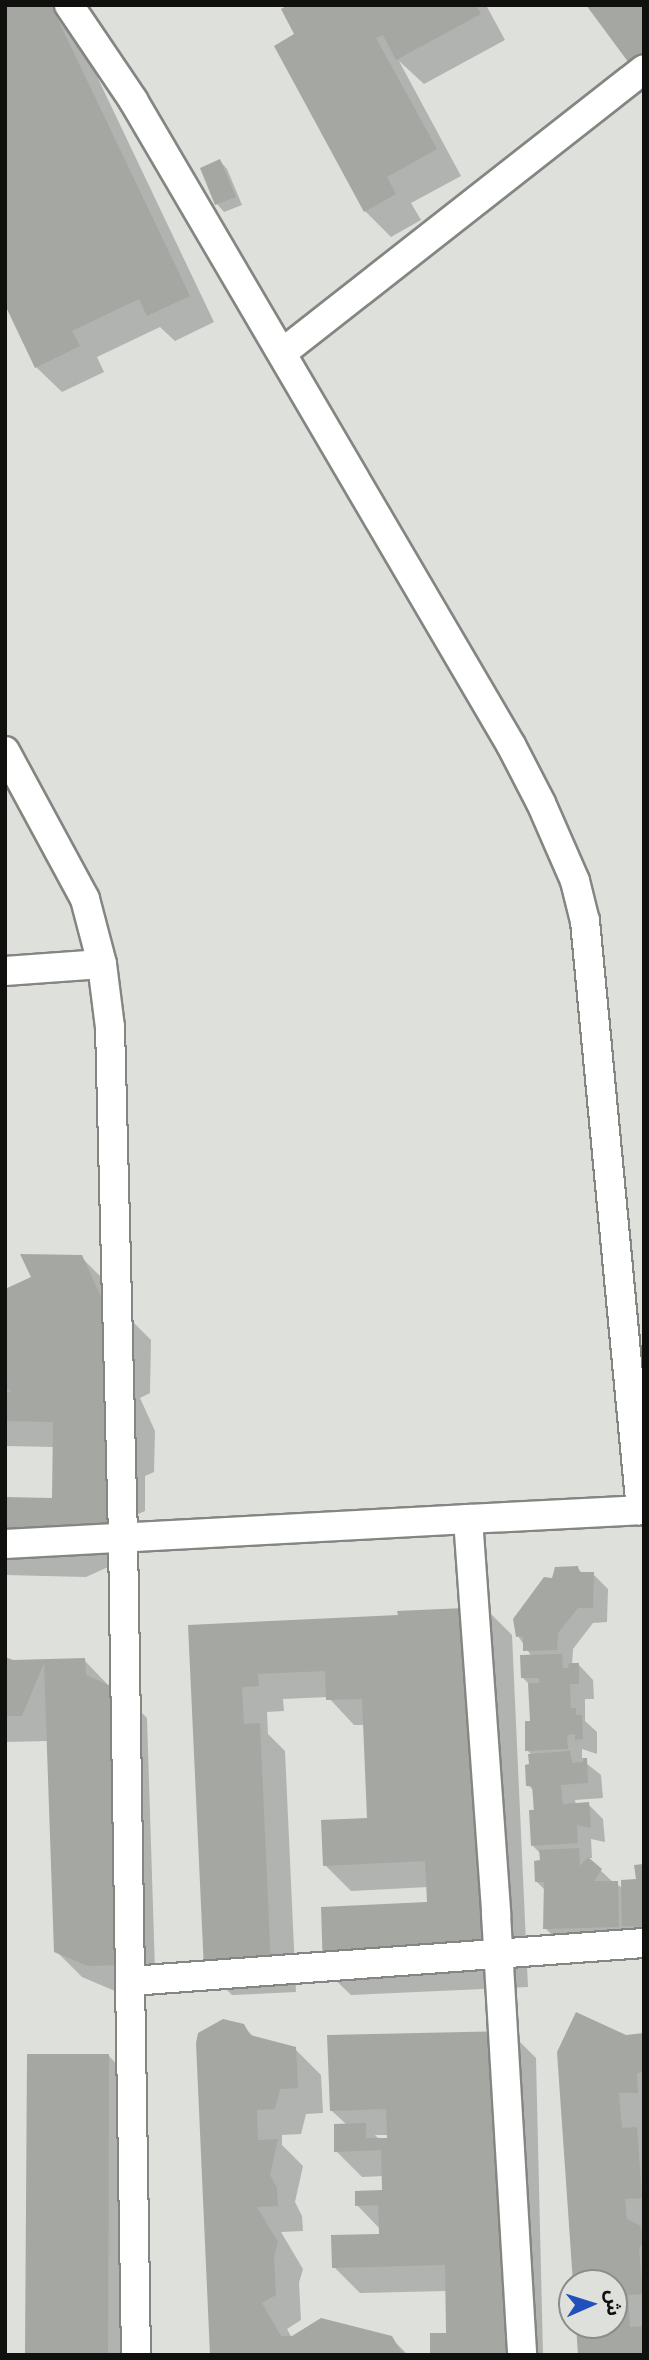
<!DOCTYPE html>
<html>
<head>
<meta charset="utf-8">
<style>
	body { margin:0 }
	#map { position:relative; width:649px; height:2360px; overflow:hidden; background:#dee0dc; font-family:"Sofia Sans Condensed","Noto Sans Arabic",sans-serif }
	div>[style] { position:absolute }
	.shadow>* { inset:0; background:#0003 }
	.building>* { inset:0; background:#a5a7a2 }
	.roads { filter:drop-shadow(2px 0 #848682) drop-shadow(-2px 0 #848682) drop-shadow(0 2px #848682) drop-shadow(0 -2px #848682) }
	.street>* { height:28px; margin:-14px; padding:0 14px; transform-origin:14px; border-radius:14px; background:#fff }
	span { translate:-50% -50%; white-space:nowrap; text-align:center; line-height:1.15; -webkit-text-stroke:6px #dee0dc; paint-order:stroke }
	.frame { position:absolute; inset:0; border:7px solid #10100f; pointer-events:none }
	.north { position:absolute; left:558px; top:2269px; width:70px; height:70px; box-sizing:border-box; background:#dee0dc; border:2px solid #8c8d8a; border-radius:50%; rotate:87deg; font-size:19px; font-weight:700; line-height:28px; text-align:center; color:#10100f }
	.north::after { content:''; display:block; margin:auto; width:24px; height:32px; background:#214fbc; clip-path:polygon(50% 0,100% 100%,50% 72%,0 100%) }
</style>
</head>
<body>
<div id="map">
	<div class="shadow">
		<div style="clip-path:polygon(5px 5px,63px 5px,214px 322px,175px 341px,160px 327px,97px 357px,104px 372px,62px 392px,36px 367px)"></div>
		<div style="clip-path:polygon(292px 5px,486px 5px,505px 40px,424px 84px,399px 61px,461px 176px,411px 203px,421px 220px,391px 237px,365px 211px,297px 35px)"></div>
		<div style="clip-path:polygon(220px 161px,227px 169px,242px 205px,224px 212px,217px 204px)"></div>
		<div style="clip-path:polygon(81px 1257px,107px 1283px,125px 1314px,151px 1340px,150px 1393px,140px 1398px,155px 1431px,154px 1472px,145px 1476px,145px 1511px,136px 1515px,150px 1548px,86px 1577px,5px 1575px,5px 1499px,54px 1499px,54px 1447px,5px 1446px,5px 1291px)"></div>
		<div style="clip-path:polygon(577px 1567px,583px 1574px,593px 1574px,608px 1589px,607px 1622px,593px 1623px,573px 1649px,572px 1665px,578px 1664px,593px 1680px,594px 1699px,585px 1699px,585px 1721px,597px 1732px,597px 1754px,582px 1749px,582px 1760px,601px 1775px,603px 1798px,575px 1800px,576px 1805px,588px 1804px,603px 1819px,605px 1842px,591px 1839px,592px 1858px,587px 1858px,614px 1883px,623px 1888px,638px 1881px,644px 1865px,644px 1941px,566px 1949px,545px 1928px,545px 1890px,536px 1881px,542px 1862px,541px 1854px,533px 1846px,534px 1791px,528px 1785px,533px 1756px,527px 1750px,531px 1723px,530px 1685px,522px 1677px,532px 1657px,518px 1636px,554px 1580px)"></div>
		<div style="clip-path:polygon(486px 1609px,512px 1635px,528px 1987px,351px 1995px,325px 1970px,428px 1904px,428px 1887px,351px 1891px,325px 1865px,369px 1819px,365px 1725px,354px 1725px,328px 1697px,283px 1699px,284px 1711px,267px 1712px,268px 1734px,285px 1751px,296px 1992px,232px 1995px,206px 1969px,190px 1626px,399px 1617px)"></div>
		<div style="clip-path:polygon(5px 1659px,12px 1662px,84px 1660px,110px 1687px,121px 1692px,147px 1718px,155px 1970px,147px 1990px,115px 1991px,82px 1977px,56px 1951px,49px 1741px,5px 1742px)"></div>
		<div style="clip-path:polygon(243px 2026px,256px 2039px,295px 2049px,321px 2075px,323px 2113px,306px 2114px,301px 2134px,282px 2135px,282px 2145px,303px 2166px,295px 2202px,302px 2216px,303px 2231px,281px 2232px,303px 2269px,299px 2283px,301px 2320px,287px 2329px,292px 2338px,391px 2338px,408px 2355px,212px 2355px)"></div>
		<div style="clip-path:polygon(evenodd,510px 2032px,536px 2058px,543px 2355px,432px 2355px,448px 2335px,447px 2291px,360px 2293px,334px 2267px,381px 2236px,380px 2229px,357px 2205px,384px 2192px,384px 2176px,362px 2177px,336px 2151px,347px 2125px,331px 2110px,510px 2032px,375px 2135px,389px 2135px,389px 2139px,380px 2140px,375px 2135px)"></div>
		<div style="clip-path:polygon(644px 2035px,644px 2355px,578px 2325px,614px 2325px,614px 2283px,575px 2283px,625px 2037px)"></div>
		<div style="clip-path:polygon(109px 2056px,134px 2082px,133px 2355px,27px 2355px)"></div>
	</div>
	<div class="building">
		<div style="clip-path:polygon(5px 5px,51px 5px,190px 296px,147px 316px,139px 299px,72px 331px,80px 346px,35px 368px,5px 305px)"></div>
		<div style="clip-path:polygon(288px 5px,476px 5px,481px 14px,396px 60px,383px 35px,376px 38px,437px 149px,387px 177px,396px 194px,364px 212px,274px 46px,294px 34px,281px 9px)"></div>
		<div style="clip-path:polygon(586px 5px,644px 5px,644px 75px,640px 78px)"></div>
		<div style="clip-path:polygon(220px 159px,236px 197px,215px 205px,200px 168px)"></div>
		<div style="clip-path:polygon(20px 1254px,82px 1255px,108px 1312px,126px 1522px,5px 1551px,5px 1497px,52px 1498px,53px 1422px,5px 1421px,5px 1394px,12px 1390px,5px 1390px,5px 1289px,31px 1277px)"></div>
		<div style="clip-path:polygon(578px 1566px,579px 1572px,594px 1572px,593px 1608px,578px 1608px,558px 1633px,557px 1650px,523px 1651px,523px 1636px,516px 1637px,513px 1619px,544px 1577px,552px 1578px,555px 1567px)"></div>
		<div style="clip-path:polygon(487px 1607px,503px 1962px,323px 1970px,321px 1907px,427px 1902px,425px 1861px,323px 1866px,321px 1820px,367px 1818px,362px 1699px,326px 1700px,325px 1671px,258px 1674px,259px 1686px,242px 1687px,244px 1724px,260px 1723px,271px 1967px,204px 1970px,188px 1625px,398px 1615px,397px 1611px)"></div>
		<div style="clip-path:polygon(562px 1654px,563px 1668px,568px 1668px,569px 1663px,579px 1663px,579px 1684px,570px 1684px,571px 1708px,576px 1708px,576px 1715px,582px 1715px,583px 1739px,575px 1740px,575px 1734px,567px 1735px,568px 1749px,525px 1751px,525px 1721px,530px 1721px,528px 1683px,539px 1683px,539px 1678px,521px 1678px,520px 1655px)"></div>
		<div style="clip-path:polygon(5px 1657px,13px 1660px,85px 1658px,86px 1675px,122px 1691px,121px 1965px,88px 1966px,54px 1952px,44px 1663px,22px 1716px,5px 1716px)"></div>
		<div style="clip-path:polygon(570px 1751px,572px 1763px,583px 1762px,582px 1758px,587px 1758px,588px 1783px,561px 1785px,563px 1804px,589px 1802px,591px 1828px,577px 1825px,578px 1843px,531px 1846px,529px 1810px,534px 1810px,532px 1786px,526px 1786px,525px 1765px,529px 1764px,528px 1754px)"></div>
		<div style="clip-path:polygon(579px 1848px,580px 1866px,588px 1857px,602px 1869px,594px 1881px,618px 1881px,619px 1927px,543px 1929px,544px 1882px,535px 1882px,534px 1861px,540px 1860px,539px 1850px)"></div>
		<div style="clip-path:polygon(644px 1864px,644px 1927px,622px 1926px,621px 1880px,636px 1879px,634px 1865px)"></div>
		<div style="clip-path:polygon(576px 2012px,626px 2035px,644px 2033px,644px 2072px,637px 2073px,638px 2093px,619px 2093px,622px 2128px,637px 2127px,642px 2198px,625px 2199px,627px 2219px,641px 2226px,643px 2242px,639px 2249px,643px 2294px,628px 2295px,630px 2327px,644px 2326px,644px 2355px,578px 2355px,576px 2325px,614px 2325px,614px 2283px,573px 2283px,557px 2052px)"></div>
		<div style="clip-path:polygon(223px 2019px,244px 2024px,250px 2035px,296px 2047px,298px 2088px,280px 2089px,275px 2109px,257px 2110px,258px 2140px,278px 2139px,270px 2175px,277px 2188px,278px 2206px,257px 2207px,278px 2242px,274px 2257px,276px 2295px,262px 2303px,281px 2336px,292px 2336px,321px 2318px,392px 2336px,403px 2355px,210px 2355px,196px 2043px,198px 2033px)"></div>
		<div style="clip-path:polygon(511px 2031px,519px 2355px,430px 2355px,430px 2333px,446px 2333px,445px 2265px,332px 2268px,331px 2235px,379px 2234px,378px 2205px,355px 2206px,355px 2191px,382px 2190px,381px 2150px,334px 2152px,334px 2124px,366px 2123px,366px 2138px,387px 2138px,386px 2109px,330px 2111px,327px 2035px)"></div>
		<div style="clip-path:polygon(27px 2054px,109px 2054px,108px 2355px,25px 2355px)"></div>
	</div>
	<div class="roads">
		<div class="street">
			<div style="left:69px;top:5px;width:115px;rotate:56deg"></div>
			<div style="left:133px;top:100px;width:748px;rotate:59.63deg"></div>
			<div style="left:511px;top:745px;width:65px;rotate:62.7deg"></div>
			<div style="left:541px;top:803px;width:85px;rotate:66.4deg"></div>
			<div style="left:575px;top:881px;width:41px;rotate:76deg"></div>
			<div style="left:585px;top:921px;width:592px;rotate:84.57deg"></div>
			<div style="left:282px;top:353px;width:460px;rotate:-38.1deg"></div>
			<div style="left:5px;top:751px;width:168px;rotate:61.6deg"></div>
			<div style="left:85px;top:899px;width:67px;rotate:75.3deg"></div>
			<div style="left:102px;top:964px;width:64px;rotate:82.8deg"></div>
			<div style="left:110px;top:1027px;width:511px;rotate:88.54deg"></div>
			<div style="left:123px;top:1538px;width:817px;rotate:89.09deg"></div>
			<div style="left:5px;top:971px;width:97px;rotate:-4.1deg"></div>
			<div style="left:468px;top:1519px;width:176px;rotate:-2.9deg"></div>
			<div style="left:5px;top:1544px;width:464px;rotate:-3.1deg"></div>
			<div style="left:468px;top:1519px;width:396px;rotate:85.9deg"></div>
			<div style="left:496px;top:1914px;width:442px;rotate:86.6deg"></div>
			<div style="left:131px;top:1981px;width:514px;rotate:-4.24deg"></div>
		</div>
	</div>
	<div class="frame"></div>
	<div class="north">ش</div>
</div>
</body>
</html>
